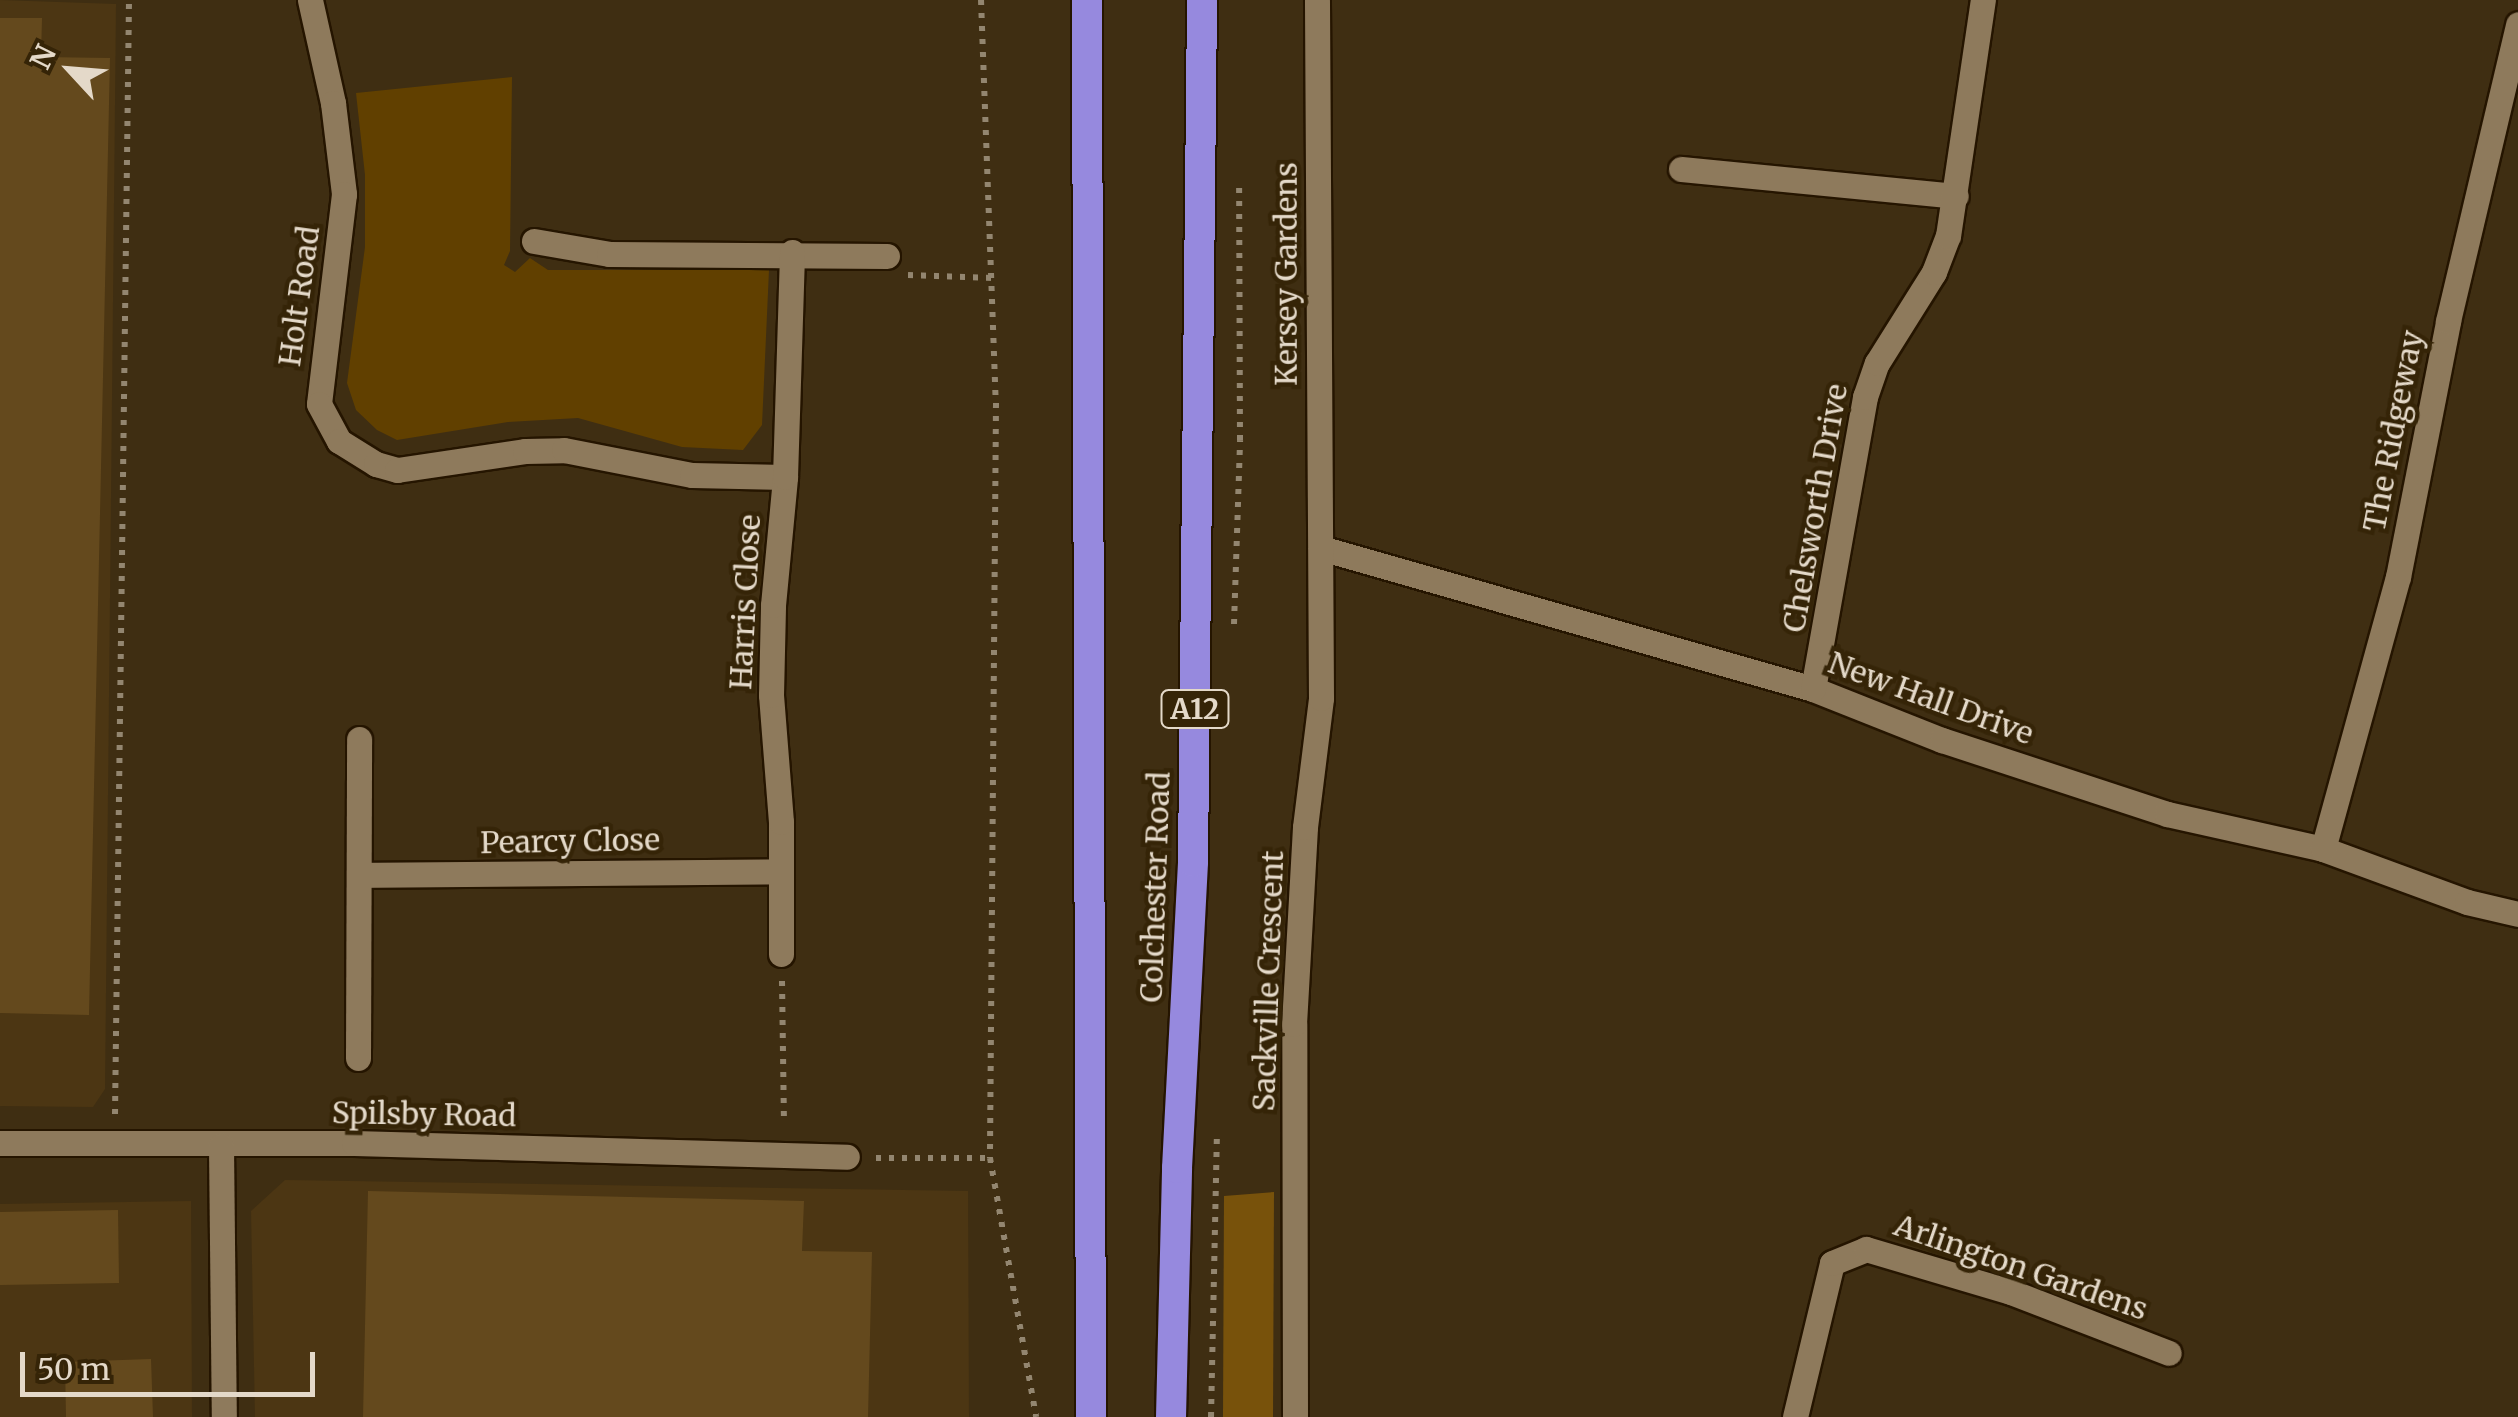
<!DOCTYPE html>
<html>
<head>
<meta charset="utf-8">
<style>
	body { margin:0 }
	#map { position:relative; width:2518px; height:1417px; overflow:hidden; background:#3f2e12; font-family:Merriweather,serif }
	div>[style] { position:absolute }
	.built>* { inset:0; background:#4c3613 }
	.green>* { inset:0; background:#614000 }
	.forest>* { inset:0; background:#78520b }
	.building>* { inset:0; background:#64491d }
	.path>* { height:6px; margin-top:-3px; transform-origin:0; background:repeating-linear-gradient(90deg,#938670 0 5px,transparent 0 13px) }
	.roads { filter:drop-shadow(2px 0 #251500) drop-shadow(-2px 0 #251500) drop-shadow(0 2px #251500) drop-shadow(0 -2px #251500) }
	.street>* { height:25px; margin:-12.5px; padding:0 12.5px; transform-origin:12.5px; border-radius:12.5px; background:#8e7a5c }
	.highway>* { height:30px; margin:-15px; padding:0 15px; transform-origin:15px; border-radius:15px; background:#9689de }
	span { translate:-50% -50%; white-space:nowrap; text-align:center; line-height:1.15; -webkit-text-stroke:9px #352407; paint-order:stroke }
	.shield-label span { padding:2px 8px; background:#352407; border:2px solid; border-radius:8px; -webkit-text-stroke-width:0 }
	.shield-label { font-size:28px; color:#e4d9c9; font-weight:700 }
	.street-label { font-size:30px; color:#e4d9c9 }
	.north { position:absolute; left:20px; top:20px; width:100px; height:100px; -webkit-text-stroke:8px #352407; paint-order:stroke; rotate:296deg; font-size:28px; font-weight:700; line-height:40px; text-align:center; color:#e4d9c9 }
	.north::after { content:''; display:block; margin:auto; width:35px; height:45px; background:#e4d9c9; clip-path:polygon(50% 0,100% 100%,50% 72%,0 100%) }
	.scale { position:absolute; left:20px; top:1352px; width:295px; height:45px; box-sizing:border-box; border:5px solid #e4d9c9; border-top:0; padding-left:12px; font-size:30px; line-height:35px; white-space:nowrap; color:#e4d9c9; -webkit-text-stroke:8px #352407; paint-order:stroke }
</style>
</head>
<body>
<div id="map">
	<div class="built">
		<div style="clip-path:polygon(0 0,116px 4px,105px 1089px,93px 1107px,0 1106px)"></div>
		<div style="clip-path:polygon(285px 1180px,968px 1191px,969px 1417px,255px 1417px,251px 1211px)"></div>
		<div style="clip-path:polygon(191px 1201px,192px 1417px,0 1417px,0 1204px)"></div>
	</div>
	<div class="green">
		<div style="clip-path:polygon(512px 77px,510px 251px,504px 265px,515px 272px,530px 258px,548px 270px,769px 270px,762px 425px,743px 450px,682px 447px,578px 418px,508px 422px,397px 440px,377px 430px,356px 410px,347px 383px,365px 247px,365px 175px,356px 93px)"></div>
	</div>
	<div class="forest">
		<div style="clip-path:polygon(1274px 1192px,1273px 1417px,1223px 1417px,1224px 1196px)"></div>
	</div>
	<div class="building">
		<div style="clip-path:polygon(0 18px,42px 18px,41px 57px,110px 58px,89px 1015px,0 1013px)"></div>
		<div style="clip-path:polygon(368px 1191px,804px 1201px,802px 1251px,872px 1252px,868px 1417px,363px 1417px)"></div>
		<div style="clip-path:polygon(118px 1210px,119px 1283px,0 1285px,0 1212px)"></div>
		<div style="clip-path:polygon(151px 1359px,153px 1417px,66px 1417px,65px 1362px)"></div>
	</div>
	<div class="path">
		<div style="left:981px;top:0;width:403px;rotate:87.9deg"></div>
		<div style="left:996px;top:403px;width:755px;rotate:90.46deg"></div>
		<div style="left:990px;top:1158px;width:263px;rotate:79.9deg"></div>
		<div style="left:908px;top:275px;width:85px;rotate:2deg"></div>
		<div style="left:1234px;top:624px;width:184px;rotate:-88.1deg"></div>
		<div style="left:1240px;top:440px;width:259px;rotate:-90.2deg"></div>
		<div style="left:782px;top:981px;width:142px;rotate:89.2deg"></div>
		<div style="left:115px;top:1114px;width:1114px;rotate:-89.28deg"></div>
		<div style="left:876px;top:1158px;width:114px"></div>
		<div style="left:1211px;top:1417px;width:286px;rotate:-88.8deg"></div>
	</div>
	<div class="roads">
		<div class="street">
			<div style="left:310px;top:0;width:106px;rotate:77.4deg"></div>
			<div style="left:333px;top:103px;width:92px;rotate:83.1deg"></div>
			<div style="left:344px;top:194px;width:211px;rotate:96.8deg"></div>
			<div style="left:319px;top:404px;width:42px;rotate:61.6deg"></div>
			<div style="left:339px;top:441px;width:44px;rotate:31.9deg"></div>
			<div style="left:376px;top:464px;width:22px;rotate:16deg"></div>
			<div style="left:397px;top:470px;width:129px;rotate:-8.4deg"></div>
			<div style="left:525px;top:451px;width:39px;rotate:-1deg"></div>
			<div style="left:564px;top:450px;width:130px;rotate:11.1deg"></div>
			<div style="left:692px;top:475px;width:93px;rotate:1.2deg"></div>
			<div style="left:1681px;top:169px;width:276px;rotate:5.6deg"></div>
			<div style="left:534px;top:241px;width:76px;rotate:9.8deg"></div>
			<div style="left:609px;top:254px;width:278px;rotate:0.4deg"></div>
			<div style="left:1321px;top:548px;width:512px;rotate:15.99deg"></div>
			<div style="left:1813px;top:689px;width:139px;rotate:21.6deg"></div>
			<div style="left:1942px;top:740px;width:237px;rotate:18.2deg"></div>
			<div style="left:2167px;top:814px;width:160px;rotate:12.6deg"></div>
			<div style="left:2323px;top:849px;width:153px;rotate:20.2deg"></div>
			<div style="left:2467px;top:902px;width:52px;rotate:13.2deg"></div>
			<div style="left:1813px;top:689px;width:297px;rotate:-79.9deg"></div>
			<div style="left:1865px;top:397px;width:36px;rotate:-71deg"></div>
			<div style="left:1877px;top:363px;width:107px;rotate:-57.9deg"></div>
			<div style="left:1934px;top:272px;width:39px;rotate:-69deg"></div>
			<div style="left:1948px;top:236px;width:239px;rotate:-81.6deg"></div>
			<div style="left:2323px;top:849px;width:282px;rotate:-74.6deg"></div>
			<div style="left:2398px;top:577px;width:261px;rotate:-78.9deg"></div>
			<div style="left:2448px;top:321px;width:305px;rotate:-76.7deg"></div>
			<div style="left:360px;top:875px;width:421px;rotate:-0.5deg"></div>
			<div style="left:781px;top:954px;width:132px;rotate:-90deg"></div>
			<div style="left:781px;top:822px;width:127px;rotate:-94.5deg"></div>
			<div style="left:771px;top:695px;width:90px;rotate:-88.7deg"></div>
			<div style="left:773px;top:605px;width:129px;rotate:-84.6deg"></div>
			<div style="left:785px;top:477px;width:225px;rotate:-88.2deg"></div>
			<div style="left:358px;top:1058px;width:319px;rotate:-89.8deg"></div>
			<div style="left:0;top:1143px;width:354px"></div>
			<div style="left:354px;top:1143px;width:493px;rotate:1.6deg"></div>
			<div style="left:221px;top:1146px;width:271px;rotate:89.4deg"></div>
			<div style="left:1295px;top:1417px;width:393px;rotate:-90.1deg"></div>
			<div style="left:1294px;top:1024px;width:197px;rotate:-86.8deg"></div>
			<div style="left:1305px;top:827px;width:130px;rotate:-82.9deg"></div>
			<div style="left:1321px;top:698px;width:698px;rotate:-90.33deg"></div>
			<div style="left:1795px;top:1417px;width:158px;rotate:-76.5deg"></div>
			<div style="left:1832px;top:1263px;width:37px;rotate:-22deg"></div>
			<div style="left:1866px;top:1249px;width:151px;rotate:16.5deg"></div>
			<div style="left:2011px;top:1292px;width:169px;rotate:21.1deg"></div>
		</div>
		<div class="highway">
			<div style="left:1087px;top:0;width:1417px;rotate:89.84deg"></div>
			<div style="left:1171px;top:1417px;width:249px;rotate:-88.6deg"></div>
			<div style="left:1177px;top:1168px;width:306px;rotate:-87deg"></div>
			<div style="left:1193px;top:862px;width:862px;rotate:-89.4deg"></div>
		</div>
	</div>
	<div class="shield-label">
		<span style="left:1195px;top:709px">A12</span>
	</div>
	<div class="street-label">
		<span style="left:1286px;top:274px;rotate:-90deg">Kersey Gardens</span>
		<span style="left:299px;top:296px;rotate:-82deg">Holt Road</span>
		<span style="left:2393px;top:431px;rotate:-79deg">The Ridgeway</span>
		<span style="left:1815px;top:508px;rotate:-80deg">Chelsworth Drive</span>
		<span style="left:745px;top:602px;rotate:-87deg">Harris Close</span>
		<span style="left:1931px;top:698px;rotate:20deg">New Hall Drive</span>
		<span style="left:570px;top:841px;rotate:-1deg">Pearcy Close</span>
		<span style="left:1155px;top:887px;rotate:-88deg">Colchester Road</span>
		<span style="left:1268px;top:981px;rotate:-88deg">Sackville Crescent</span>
		<span style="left:424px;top:1114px;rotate:1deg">Spilsby Road</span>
		<span style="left:2021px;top:1267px;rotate:19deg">Arlington Gardens</span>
	</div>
	<div class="north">N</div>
	<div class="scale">50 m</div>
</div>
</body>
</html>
